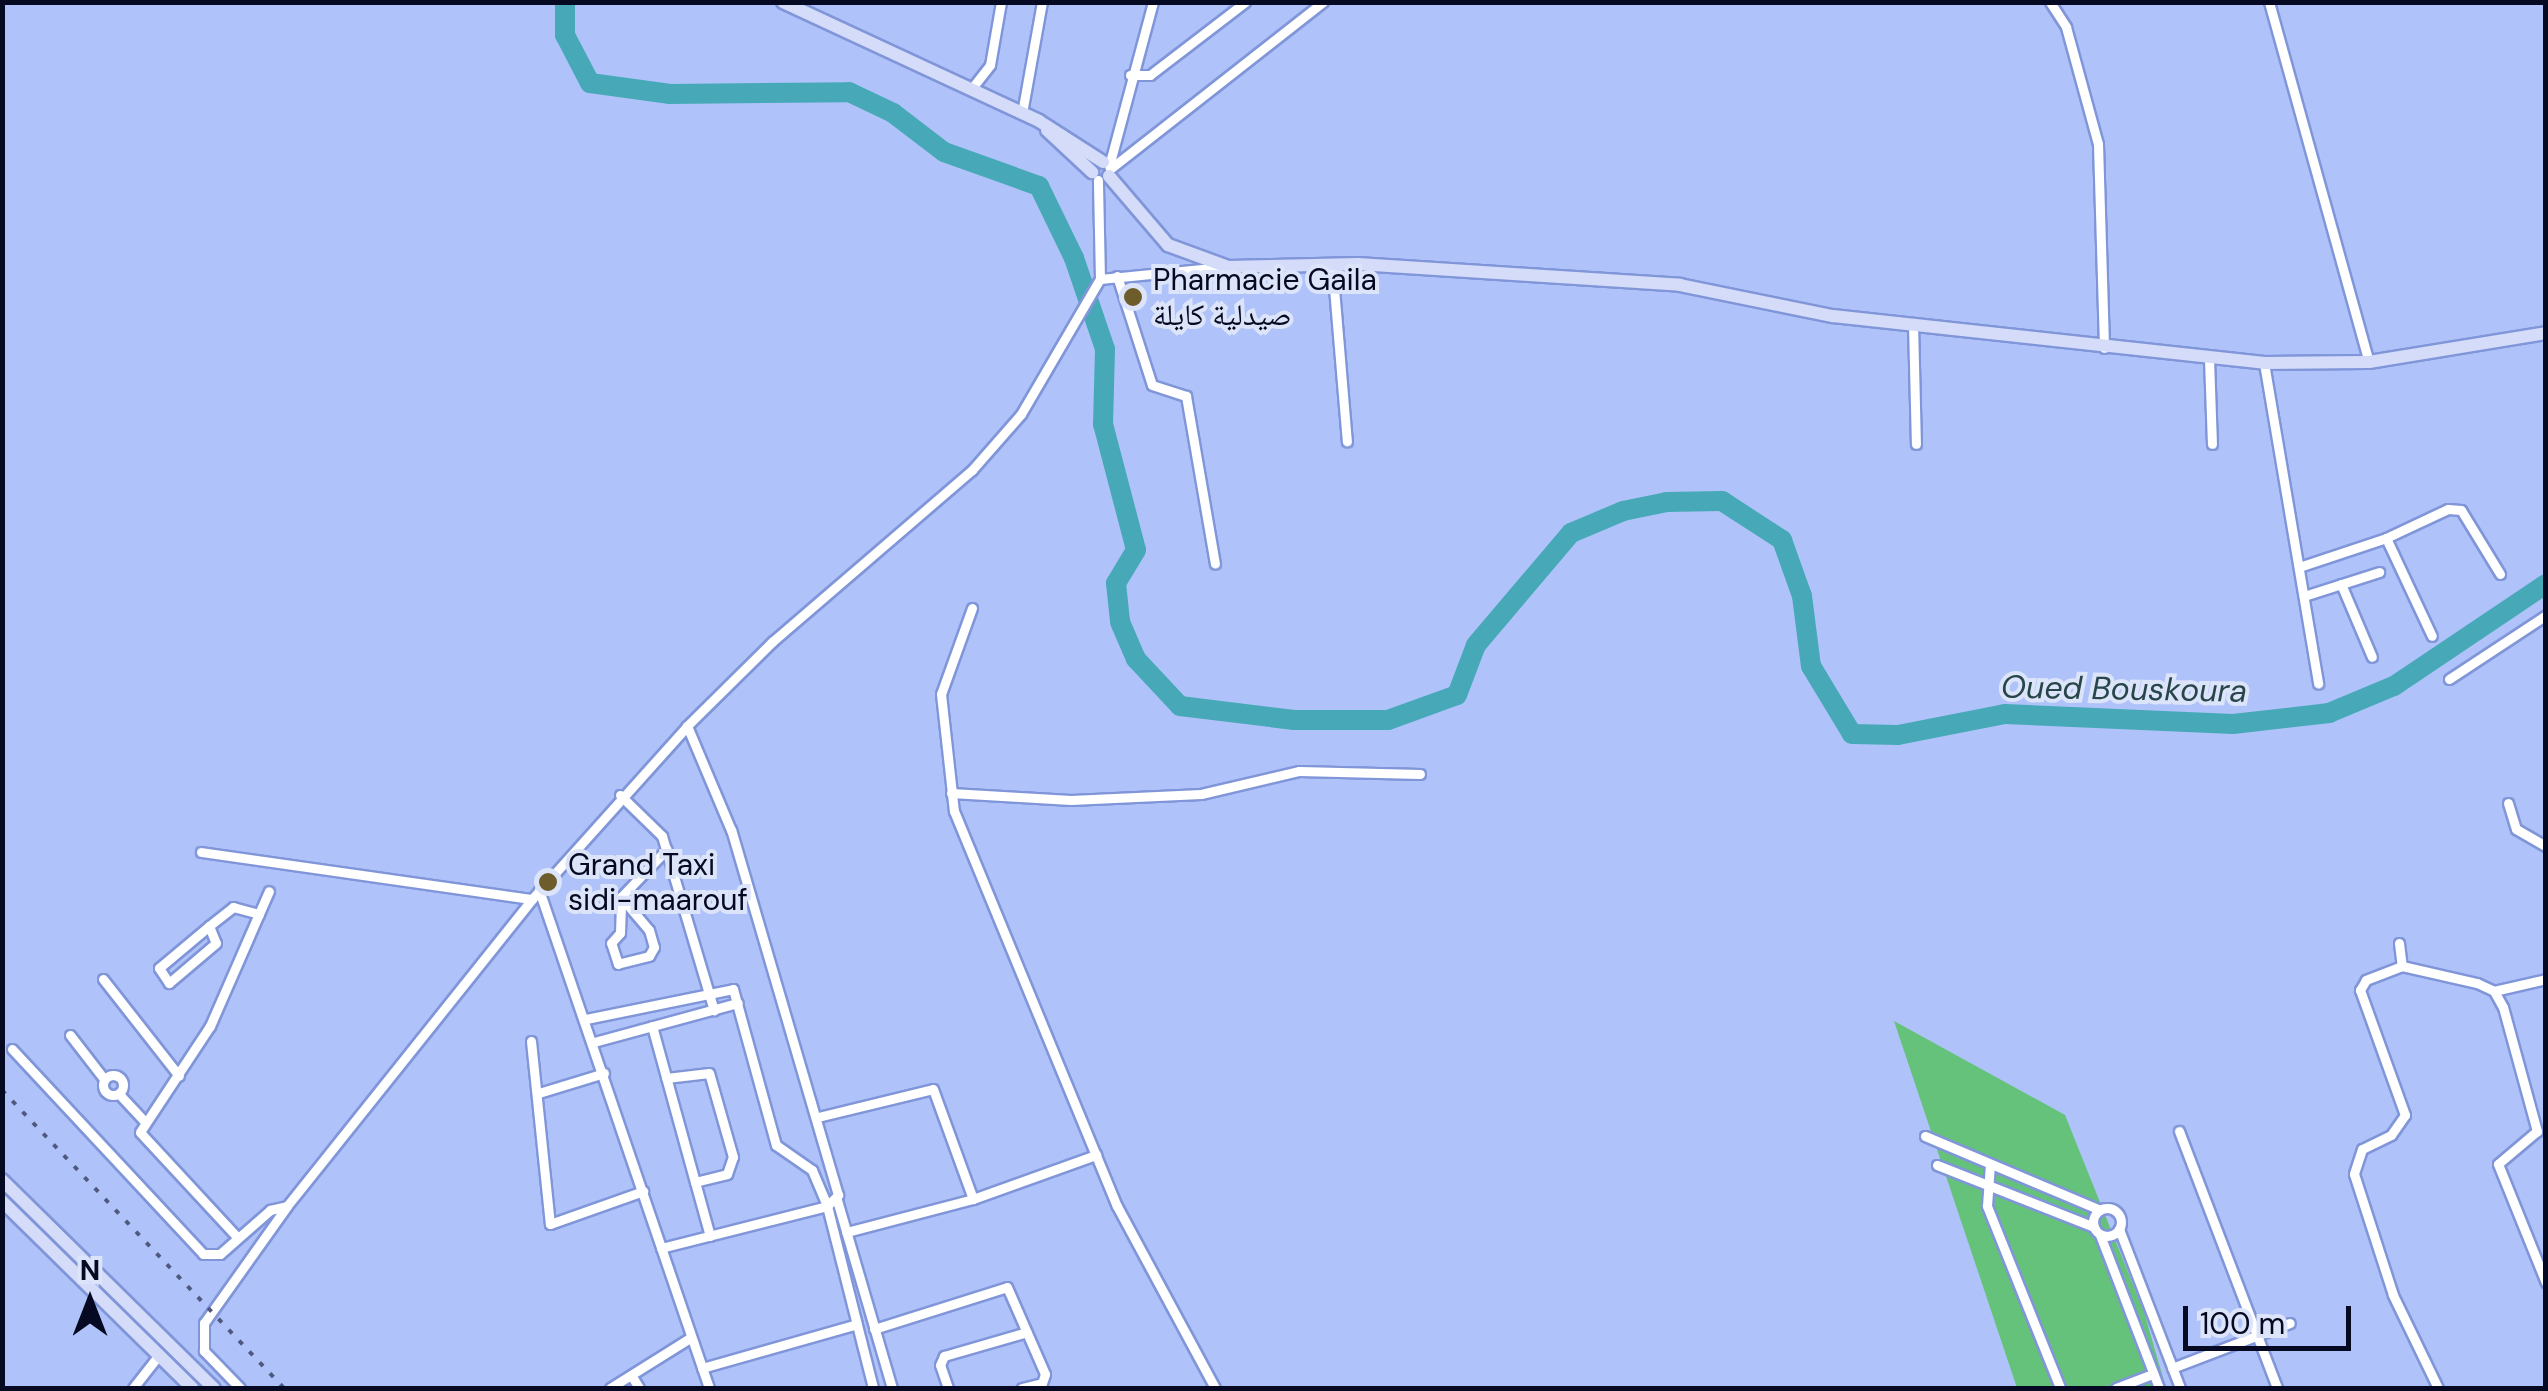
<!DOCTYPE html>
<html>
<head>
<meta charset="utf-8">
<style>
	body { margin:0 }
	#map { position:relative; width:2548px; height:1391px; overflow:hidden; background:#afc3fa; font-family:"DM Sans","Noto Naskh Arabic",sans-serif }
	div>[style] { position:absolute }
	.green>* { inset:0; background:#65c27a }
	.river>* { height:20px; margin:-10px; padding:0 10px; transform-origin:10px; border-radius:10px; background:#47a9b8 }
	.roads { filter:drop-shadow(2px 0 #8096d9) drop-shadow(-2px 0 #8096d9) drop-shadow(0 2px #8096d9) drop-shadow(0 -2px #8096d9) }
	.street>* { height:9px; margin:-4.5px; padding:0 4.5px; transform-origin:4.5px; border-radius:4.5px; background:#fff }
	.street>.ring { margin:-4.5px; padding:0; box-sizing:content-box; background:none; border:9px solid #fff; border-radius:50% }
	.secondary>* { height:12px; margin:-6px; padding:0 6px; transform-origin:6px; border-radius:6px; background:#d4dcf9 }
	.rail>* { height:4px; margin-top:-2px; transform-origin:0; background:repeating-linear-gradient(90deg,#4f597f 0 5px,transparent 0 15px) }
	.dots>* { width:28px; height:28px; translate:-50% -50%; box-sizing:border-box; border:5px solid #dce4fa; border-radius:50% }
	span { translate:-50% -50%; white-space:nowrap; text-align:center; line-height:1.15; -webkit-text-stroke:8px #dce4fa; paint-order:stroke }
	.poi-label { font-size:30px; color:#050921 }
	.left { translate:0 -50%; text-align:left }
	.water-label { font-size:32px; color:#27454a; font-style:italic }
	.frame { position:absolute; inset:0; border:5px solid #050921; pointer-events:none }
	.north { position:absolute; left:40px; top:1251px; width:100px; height:100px; -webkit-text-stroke:8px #dce4fa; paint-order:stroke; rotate:0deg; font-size:28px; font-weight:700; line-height:40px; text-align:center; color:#050921 }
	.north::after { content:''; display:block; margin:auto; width:35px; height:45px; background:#050921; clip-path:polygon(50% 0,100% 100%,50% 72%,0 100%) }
	.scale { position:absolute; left:2183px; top:1306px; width:168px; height:45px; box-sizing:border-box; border:5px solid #050921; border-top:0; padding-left:12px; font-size:30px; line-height:35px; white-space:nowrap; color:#050921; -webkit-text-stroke:8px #dce4fa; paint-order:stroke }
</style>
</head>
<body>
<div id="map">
	<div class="green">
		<div style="clip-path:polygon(1894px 1021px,2065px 1115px,2144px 1312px,2166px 1388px,2017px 1388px)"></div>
	</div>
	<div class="river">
		<div style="left:565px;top:2px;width:33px;rotate:90deg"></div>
		<div style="left:565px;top:35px;width:54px;rotate:62.5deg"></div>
		<div style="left:590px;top:83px;width:81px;rotate:7.8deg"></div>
		<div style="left:670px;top:94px;width:179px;rotate:-0.6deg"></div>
		<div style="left:849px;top:92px;width:49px;rotate:25.5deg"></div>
		<div style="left:893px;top:113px;width:64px;rotate:37.4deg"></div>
		<div style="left:944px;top:152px;width:101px;rotate:19.7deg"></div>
		<div style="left:1039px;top:186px;width:80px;rotate:64.1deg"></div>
		<div style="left:1074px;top:258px;width:96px;rotate:71.2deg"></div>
		<div style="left:1105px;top:349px;width:75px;rotate:91.5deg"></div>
		<div style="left:1103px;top:424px;width:130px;rotate:75.3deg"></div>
		<div style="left:1136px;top:550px;width:39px;rotate:121deg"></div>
		<div style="left:1116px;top:583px;width:39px;rotate:84deg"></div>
		<div style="left:1120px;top:622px;width:40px;rotate:66.6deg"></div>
		<div style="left:1136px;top:659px;width:64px;rotate:46.9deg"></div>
		<div style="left:1180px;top:706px;width:115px;rotate:7deg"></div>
		<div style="left:1294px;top:720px;width:94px"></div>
		<div style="left:1388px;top:720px;width:73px;rotate:-19.9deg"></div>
		<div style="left:1457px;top:695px;width:53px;rotate:-69.2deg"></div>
		<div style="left:1476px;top:645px;width:147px;rotate:-49.7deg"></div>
		<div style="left:1571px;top:533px;width:56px;rotate:-22.9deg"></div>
		<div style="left:1623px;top:511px;width:45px;rotate:-11.6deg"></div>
		<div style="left:1667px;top:502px;width:55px;rotate:-1deg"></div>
		<div style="left:1722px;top:501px;width:72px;rotate:33deg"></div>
		<div style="left:1782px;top:540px;width:59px;rotate:70.3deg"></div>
		<div style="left:1802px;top:596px;width:71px;rotate:82.7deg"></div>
		<div style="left:1811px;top:666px;width:79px;rotate:58.9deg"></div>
		<div style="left:1852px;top:734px;width:46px;rotate:1.2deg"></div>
		<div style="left:1898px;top:735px;width:109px;rotate:-11.1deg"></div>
		<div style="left:2005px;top:714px;width:228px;rotate:2.5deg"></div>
		<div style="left:2233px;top:724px;width:97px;rotate:-6.5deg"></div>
		<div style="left:2329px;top:713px;width:70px;rotate:-22.6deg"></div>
		<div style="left:2394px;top:686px;width:183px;rotate:-33.9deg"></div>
	</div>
	<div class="roads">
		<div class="street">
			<div style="left:2050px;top:2px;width:30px;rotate:57deg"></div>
			<div style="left:2066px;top:27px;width:121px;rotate:74.7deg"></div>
			<div style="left:2098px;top:144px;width:204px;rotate:88.3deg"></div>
			<div style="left:2269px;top:2px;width:374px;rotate:74.5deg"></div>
			<div style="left:1130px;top:75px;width:20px"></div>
			<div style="left:1150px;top:75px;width:120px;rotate:-37.5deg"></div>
			<div style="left:972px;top:88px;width:29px;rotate:-52deg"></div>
			<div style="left:990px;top:65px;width:64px;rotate:-80.1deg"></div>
			<div style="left:1022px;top:113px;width:113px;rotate:-79.8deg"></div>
			<div style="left:1109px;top:166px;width:170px;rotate:-75deg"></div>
			<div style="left:1110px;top:169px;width:271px;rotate:-38.1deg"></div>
			<div style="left:1332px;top:264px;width:178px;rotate:85.2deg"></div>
			<div style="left:1117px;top:276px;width:114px;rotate:72.2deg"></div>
			<div style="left:1152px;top:385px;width:36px;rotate:18deg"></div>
			<div style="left:1186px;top:396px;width:170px;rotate:80.2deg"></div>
			<div style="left:1100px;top:279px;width:123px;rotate:-5.6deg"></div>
			<div style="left:1913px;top:324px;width:120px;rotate:88.6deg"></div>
			<div style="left:2209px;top:359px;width:85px;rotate:88deg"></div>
			<div style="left:2264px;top:363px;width:325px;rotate:80.4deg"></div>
			<div style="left:2386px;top:538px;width:108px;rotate:64.9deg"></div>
			<div style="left:2299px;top:567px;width:92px;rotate:-18.4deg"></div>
			<div style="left:2386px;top:538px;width:68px;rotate:-25.1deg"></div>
			<div style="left:2448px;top:509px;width:13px;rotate:4deg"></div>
			<div style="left:2461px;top:510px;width:75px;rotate:58.6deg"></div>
			<div style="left:2341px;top:584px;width:79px;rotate:67deg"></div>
			<div style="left:2304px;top:596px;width:79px;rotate:-17.7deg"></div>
			<div style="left:972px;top:608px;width:91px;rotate:109.8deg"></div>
			<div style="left:941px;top:694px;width:118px;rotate:83.7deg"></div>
			<div style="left:954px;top:811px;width:427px;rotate:67.6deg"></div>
			<div style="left:1117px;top:1206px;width:207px;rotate:61.7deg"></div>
			<div style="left:2449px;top:679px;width:116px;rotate:-33.4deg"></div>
			<div style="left:951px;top:793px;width:120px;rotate:3.3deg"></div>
			<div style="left:1071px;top:800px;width:130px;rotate:-2.6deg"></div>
			<div style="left:1201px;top:794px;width:101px;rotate:-13.2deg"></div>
			<div style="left:1299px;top:771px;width:121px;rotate:1.4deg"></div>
			<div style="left:620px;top:795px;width:59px;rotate:44.3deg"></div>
			<div style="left:662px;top:836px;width:182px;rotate:73.4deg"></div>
			<div style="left:2508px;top:803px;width:27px;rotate:73deg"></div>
			<div style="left:2516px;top:829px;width:34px;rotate:30deg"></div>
			<div style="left:201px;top:852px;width:334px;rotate:8.1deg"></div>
			<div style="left:539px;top:890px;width:526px;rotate:71.15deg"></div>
			<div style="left:621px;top:897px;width:43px;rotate:49.7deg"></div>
			<div style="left:649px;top:930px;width:18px;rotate:74deg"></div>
			<div style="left:654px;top:947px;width:10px;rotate:119deg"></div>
			<div style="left:649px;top:956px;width:32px;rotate:166deg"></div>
			<div style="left:618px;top:964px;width:22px;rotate:-108deg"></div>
			<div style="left:611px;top:943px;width:13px;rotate:-48deg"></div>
			<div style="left:620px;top:933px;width:36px;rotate:-88deg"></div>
			<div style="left:621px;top:897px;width:66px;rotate:-46.2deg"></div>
			<div style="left:209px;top:926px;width:18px;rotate:68deg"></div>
			<div style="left:216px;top:943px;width:62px;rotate:139.6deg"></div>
			<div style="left:169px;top:983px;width:18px;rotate:-124deg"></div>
			<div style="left:159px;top:968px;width:65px;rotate:-40deg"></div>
			<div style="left:209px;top:926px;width:31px;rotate:-38deg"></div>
			<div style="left:233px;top:907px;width:27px;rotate:15deg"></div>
			<div style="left:2399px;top:943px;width:23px;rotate:83deg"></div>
			<div style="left:2402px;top:966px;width:39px;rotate:159deg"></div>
			<div style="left:2366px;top:980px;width:12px;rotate:121deg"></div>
			<div style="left:2360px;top:990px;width:133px;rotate:70.2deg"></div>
			<div style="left:2405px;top:1115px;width:24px;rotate:125deg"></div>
			<div style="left:2391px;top:1135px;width:32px;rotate:154deg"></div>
			<div style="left:2362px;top:1149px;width:26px;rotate:108deg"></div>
			<div style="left:2354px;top:1174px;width:127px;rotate:72.1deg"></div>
			<div style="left:2393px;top:1295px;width:103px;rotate:64.2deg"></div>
			<div style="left:2402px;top:966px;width:77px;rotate:12.8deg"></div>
			<div style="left:2477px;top:983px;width:19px;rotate:25deg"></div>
			<div style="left:2494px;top:991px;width:18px;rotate:61deg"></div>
			<div style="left:2503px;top:1007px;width:129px;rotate:74.7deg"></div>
			<div style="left:2537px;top:1131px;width:51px;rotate:139.8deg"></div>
			<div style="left:2498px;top:1164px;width:128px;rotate:68deg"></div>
			<div style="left:103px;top:979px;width:123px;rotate:51.9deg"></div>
			<div style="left:2494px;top:991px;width:53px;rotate:-13deg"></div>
			<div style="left:586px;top:1019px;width:150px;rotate:-11.5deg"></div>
			<div style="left:733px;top:989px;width:162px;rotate:74.6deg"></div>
			<div style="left:776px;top:1145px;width:44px;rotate:34.8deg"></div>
			<div style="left:812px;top:1170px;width:39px;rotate:67deg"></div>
			<div style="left:827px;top:1206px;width:188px;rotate:75.8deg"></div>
			<div style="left:652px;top:1026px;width:162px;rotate:74.6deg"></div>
			<div style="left:695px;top:1182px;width:33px;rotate:-14deg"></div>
			<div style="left:727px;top:1174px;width:18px;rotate:-71deg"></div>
			<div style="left:733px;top:1157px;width:87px;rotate:-105.9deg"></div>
			<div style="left:709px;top:1073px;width:43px;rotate:173.4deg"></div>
			<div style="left:70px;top:1035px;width:56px;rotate:52.3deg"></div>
			<div style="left:531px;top:1041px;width:184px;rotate:84.1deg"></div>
			<div style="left:550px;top:1224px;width:99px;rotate:-19.5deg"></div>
			<div style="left:594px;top:1042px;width:149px;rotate:-15.2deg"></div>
			<div style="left:12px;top:1049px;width:280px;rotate:47deg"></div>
			<div style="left:203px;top:1254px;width:17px"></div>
			<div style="left:220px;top:1254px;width:67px;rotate:-41.3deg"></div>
			<div style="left:270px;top:1210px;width:17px;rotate:-13deg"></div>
			<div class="ring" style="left:103px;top:1075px;width:11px;height:11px"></div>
			<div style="left:539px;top:1093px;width:68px;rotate:-17.1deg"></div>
			<div style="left:119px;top:1094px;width:38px;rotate:47deg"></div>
			<div style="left:818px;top:1117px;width:118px;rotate:-13.7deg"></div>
			<div style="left:933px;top:1089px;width:117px;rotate:70deg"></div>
			<div style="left:973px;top:1199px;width:131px;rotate:165.4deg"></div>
			<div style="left:2179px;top:1131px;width:275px;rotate:69.1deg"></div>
			<div style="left:1925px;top:1136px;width:190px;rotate:22.9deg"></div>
			<div style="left:1990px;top:1164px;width:42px;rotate:94.1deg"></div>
			<div style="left:1987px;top:1206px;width:196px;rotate:68.1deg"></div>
			<div style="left:1937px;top:1165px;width:169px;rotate:21.5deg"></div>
			<div style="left:695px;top:1182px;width:56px;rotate:74.5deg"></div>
			<div style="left:973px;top:1199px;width:131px;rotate:-19.7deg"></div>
			<div style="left:837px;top:1200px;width:196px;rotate:73.7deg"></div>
			<div class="ring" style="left:2093px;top:1208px;width:19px;height:19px"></div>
			<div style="left:2119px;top:1229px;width:170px;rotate:69deg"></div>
			<div style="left:2100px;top:1235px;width:164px;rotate:68.9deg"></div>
			<div style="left:238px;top:1238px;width:144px;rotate:-132.8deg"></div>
			<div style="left:140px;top:1132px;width:127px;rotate:-56.6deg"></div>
			<div style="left:210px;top:1026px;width:147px;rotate:-66.4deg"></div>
			<div style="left:661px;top:1248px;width:171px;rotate:-14.2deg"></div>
			<div style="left:827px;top:1206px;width:16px;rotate:-45deg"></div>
			<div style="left:838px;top:1195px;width:380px;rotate:-106.3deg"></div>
			<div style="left:731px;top:830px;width:113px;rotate:-112.9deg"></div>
			<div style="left:874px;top:1329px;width:139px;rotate:-17.5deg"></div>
			<div style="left:1007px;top:1287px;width:95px;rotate:66.4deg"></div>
			<div style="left:1045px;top:1374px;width:9px;rotate:108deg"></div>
			<div style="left:1042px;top:1383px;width:21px;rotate:166deg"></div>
			<div style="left:702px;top:1368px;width:161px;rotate:-15.8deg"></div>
			<div style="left:2172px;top:1368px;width:126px;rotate:-20.9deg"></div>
			<div style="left:631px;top:1375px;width:15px;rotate:58deg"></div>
			<div style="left:133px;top:1388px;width:41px;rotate:-52deg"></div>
			<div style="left:240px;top:1388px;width:52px;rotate:-134.2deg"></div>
			<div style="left:204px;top:1351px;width:28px;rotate:-90deg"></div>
			<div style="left:204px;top:1323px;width:143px;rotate:-54.6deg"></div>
			<div style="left:287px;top:1206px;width:393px;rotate:-51.4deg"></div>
			<div style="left:532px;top:899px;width:232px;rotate:-48.1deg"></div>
			<div style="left:687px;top:726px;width:120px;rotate:-44.7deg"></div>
			<div style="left:772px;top:642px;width:264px;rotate:-40.7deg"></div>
			<div style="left:972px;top:470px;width:74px;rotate:-48.8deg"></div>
			<div style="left:1021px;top:414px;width:156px;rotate:-59.7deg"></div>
			<div style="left:1100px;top:279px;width:99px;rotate:-91.2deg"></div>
			<div style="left:610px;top:1388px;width:94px;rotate:-32deg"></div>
			<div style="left:948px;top:1388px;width:24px;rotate:-109deg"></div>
			<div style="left:940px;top:1365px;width:10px;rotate:-66deg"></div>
			<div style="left:944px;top:1356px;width:86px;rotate:-16.1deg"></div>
			<div style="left:2116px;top:1388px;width:40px;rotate:-21deg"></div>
		</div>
		<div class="secondary">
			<div style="left:783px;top:2px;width:282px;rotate:24.9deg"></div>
			<div style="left:1039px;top:121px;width:76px;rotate:32.6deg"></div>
			<div style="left:1047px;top:130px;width:62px;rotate:43deg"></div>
			<div style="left:1109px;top:176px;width:91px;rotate:49.5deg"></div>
			<div style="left:1168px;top:245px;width:64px;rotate:20.1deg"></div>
			<div style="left:1228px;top:267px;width:130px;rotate:-1.3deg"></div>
			<div style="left:1358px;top:264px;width:323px;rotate:3.7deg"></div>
			<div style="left:1680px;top:285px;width:156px;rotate:11.5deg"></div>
			<div style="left:1833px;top:316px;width:434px;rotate:6.2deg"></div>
			<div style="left:2264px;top:363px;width:105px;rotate:-0.5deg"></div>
			<div style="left:2369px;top:362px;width:179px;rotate:-9.3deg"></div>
			<div style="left:2px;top:1180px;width:297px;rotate:44.5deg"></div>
			<div style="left:2px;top:1201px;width:267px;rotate:44.5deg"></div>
		</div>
	</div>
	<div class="rail">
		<div style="left:2px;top:1090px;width:410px;rotate:46.6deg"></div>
	</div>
	<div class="dots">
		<div style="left:1133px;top:297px;background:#6e5c2a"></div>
		<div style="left:548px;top:882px;background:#6e5c2a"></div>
	</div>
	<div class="poi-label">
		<span class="left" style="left:1153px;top:297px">Pharmacie Gaila<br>صيدلية كايلة</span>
		<span class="left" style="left:568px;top:882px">Grand Taxi<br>sidi-maarouf</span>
	</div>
	<div class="water-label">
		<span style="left:2124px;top:689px;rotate:1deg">Oued Bouskoura</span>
	</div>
	<div class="frame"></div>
	<div class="north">N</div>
	<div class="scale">100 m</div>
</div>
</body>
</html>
